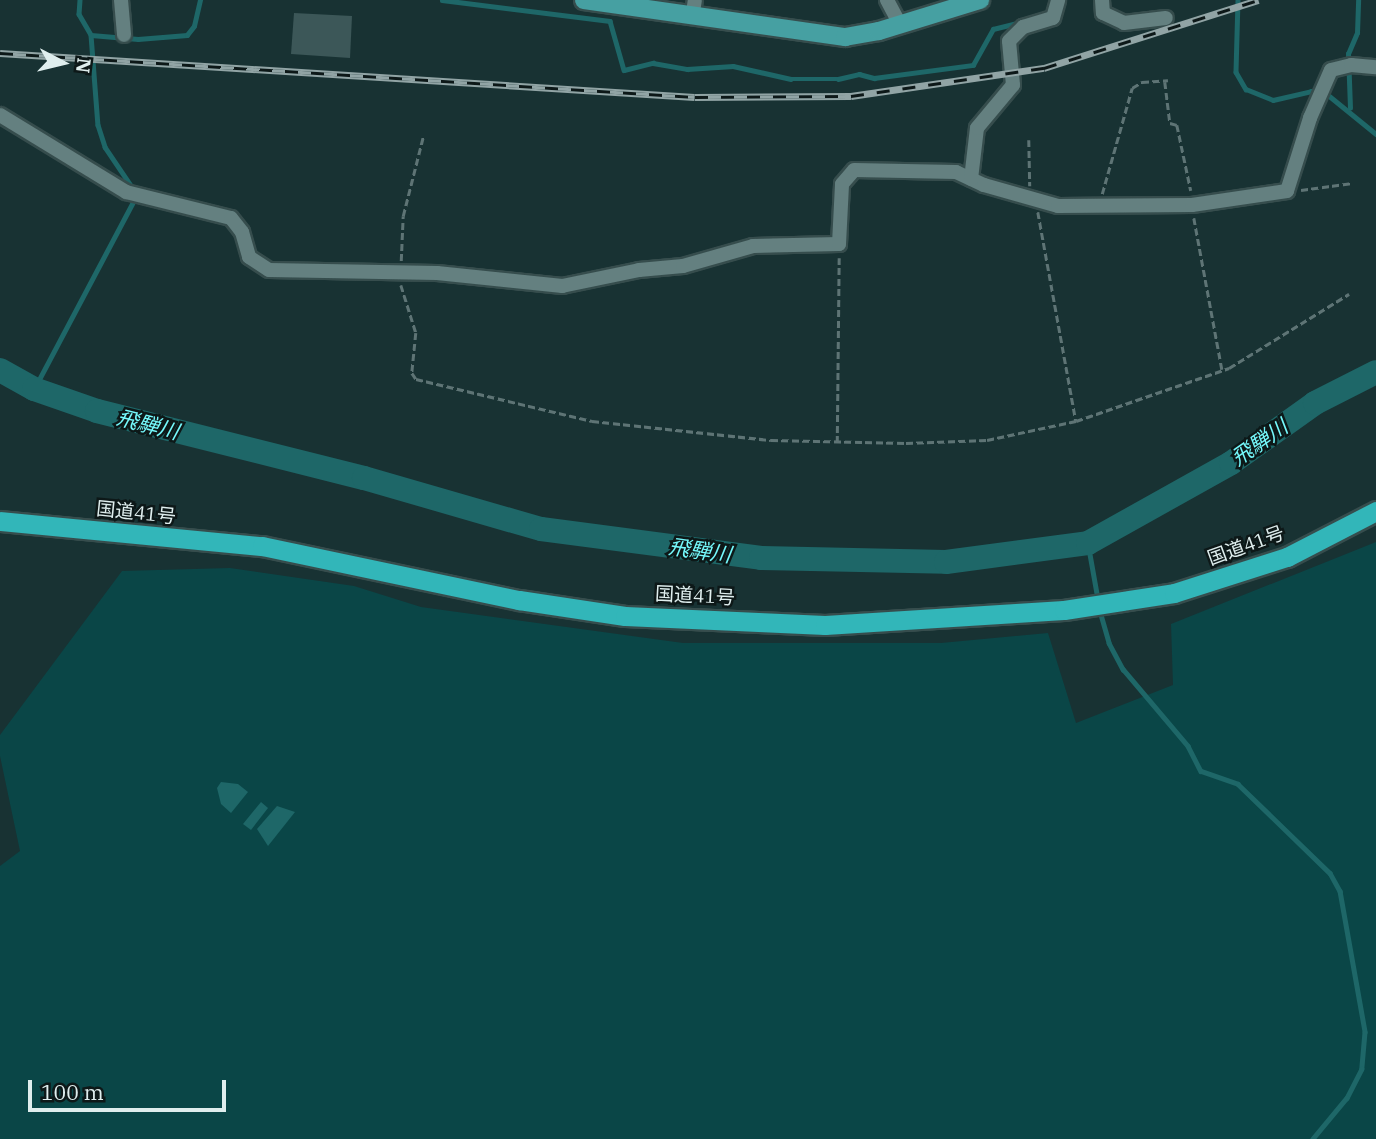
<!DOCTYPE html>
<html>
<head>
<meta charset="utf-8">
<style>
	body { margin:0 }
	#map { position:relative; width:1376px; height:1139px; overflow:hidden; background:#183233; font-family:"IBM Plex Serif","Noto Sans JP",serif }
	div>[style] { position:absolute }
	.green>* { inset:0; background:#0a4647 }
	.water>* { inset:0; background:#1e6768 }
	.stream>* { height:4.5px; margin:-2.25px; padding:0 2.25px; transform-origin:2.25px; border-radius:2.25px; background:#1e6768 }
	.river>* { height:24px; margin:-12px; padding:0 12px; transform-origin:12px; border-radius:12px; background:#1e6768 }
	.building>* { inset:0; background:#3c5758 }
	.path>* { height:2.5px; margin-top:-1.25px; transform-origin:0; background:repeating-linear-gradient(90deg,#5e7475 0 7px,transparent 0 10.5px) }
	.roads { filter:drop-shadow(2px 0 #364d4d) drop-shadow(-2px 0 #364d4d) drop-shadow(0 2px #364d4d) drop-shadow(0 -2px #364d4d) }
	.minor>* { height:14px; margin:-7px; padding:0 7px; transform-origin:7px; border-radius:7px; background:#648080 }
	.major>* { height:18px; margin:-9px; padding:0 9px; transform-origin:9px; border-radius:9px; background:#46a0a2 }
	.highway>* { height:19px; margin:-9.5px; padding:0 9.5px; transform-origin:9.5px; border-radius:9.5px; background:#32b6b9 }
	.rail>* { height:7px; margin-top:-3.5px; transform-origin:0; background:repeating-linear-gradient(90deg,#0d1818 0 13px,#91a4a5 0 26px); box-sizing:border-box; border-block:2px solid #91a4a5 }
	span { translate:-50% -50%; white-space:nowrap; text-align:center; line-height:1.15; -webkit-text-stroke:5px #0d1818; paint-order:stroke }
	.street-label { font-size:19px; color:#dfeeee }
	.water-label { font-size:21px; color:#75f9fc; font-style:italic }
	.north { position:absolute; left:28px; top:28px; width:70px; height:70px; -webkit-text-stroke:5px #0d1818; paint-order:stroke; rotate:97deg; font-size:19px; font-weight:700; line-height:28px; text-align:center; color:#dfeeee }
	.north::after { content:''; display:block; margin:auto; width:24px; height:32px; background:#dfeeee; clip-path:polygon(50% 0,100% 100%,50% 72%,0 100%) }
	.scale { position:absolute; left:28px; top:1080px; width:198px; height:32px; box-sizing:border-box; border:4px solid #dfeeee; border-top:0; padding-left:9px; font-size:21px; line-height:24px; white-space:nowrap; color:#dfeeee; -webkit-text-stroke:5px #0d1818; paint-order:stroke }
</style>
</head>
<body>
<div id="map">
	<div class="green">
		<div style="clip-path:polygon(1376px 542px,1376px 1139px,0 1139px,0 866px,20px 851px,0 756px,0 735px,122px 571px,230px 568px,354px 586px,421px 607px,683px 643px,941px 643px,1048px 633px,1076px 723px,1173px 685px,1171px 624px)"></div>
	</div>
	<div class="water">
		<div style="clip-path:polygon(221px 782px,238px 784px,248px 792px,231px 813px,221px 804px,217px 788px)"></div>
		<div style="clip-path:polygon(261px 802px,268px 808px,251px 830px,243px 824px)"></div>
		<div style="clip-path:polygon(277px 806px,295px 812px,268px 846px,257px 829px)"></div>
	</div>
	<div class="stream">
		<div style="left:80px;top:0;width:14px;rotate:94deg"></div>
		<div style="left:79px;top:14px;width:24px;rotate:60deg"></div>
		<div style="left:91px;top:35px;width:90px;rotate:85.6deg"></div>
		<div style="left:98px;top:125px;width:23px;rotate:72deg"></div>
		<div style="left:105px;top:147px;width:52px;rotate:56deg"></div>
		<div style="left:442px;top:0;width:169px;rotate:7.1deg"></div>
		<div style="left:610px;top:21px;width:51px;rotate:74.1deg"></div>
		<div style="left:624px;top:70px;width:30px;rotate:-14deg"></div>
		<div style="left:653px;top:63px;width:35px;rotate:10deg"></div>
		<div style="left:687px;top:69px;width:46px;rotate:-3.7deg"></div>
		<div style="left:733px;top:66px;width:59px;rotate:12.6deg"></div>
		<div style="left:791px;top:79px;width:47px"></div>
		<div style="left:838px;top:79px;width:22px;rotate:-13deg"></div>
		<div style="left:859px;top:74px;width:16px;rotate:15deg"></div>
		<div style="left:874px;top:78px;width:100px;rotate:-7.5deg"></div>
		<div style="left:973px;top:65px;width:41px;rotate:-60.9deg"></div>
		<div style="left:993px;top:29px;width:29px;rotate:-14deg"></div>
		<div style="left:1238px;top:0;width:72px;rotate:91.6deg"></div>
		<div style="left:1236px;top:72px;width:20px;rotate:60deg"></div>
		<div style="left:1246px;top:89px;width:29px;rotate:22deg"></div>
		<div style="left:1273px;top:100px;width:39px;rotate:-13deg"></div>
		<div style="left:1311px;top:91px;width:16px;rotate:11deg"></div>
		<div style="left:1327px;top:94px;width:63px;rotate:39.2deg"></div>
		<div style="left:91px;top:35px;width:47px;rotate:4.9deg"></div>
		<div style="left:138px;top:39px;width:49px;rotate:-4.7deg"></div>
		<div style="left:187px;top:35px;width:11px;rotate:-52deg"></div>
		<div style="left:194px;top:26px;width:27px;rotate:-77deg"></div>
		<div style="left:1350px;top:108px;width:54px;rotate:-92.1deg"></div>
		<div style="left:1348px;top:54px;width:23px;rotate:-67deg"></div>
		<div style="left:1357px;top:33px;width:33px;rotate:-88deg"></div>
		<div style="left:34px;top:389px;width:216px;rotate:-62.1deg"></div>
		<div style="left:1088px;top:543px;width:57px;rotate:79.9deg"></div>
		<div style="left:1100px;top:611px;width:33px;rotate:74deg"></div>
		<div style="left:1109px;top:643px;width:30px;rotate:62deg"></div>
		<div style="left:1123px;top:669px;width:101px;rotate:49.8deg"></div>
		<div style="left:1188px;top:746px;width:28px;rotate:63deg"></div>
		<div style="left:1201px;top:771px;width:39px;rotate:19deg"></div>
		<div style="left:1238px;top:784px;width:128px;rotate:44.1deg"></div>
		<div style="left:1330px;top:873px;width:21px;rotate:61deg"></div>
		<div style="left:1340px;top:891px;width:143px;rotate:79.9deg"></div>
		<div style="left:1365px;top:1032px;width:37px;rotate:95deg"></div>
		<div style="left:1362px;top:1069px;width:33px;rotate:117deg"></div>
		<div style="left:1347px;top:1098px;width:53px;rotate:129.7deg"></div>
	</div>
	<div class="river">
		<div style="left:0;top:370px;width:39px;rotate:29deg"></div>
		<div style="left:34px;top:389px;width:67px;rotate:19.2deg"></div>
		<div style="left:97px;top:411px;width:275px;rotate:14.1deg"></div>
		<div style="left:364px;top:478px;width:184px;rotate:16.1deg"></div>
		<div style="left:541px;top:529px;width:222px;rotate:7.5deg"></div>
		<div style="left:761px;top:558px;width:185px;rotate:1.2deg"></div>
		<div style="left:946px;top:562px;width:143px;rotate:-7.6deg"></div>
		<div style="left:1088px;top:543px;width:164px;rotate:-29.2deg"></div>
		<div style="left:1231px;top:463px;width:103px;rotate:-35.5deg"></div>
		<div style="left:1315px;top:403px;width:68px;rotate:-26.9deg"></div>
	</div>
	<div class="building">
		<div style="clip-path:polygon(294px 13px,352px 16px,350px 58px,291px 54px)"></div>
	</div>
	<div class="path">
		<div style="left:1165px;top:82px;width:41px;rotate:83deg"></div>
		<div style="left:1170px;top:123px;width:7px;rotate:16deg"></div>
		<div style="left:1177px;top:125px;width:67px;rotate:78deg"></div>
		<div style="left:1029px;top:140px;width:46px;rotate:88.8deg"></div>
		<div style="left:1301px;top:190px;width:52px;rotate:-7.7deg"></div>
		<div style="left:1102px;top:194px;width:110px;rotate:-74.2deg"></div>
		<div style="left:1132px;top:88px;width:12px;rotate:-31deg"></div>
		<div style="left:1142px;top:82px;width:26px;rotate:-4deg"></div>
		<div style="left:1038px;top:212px;width:212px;rotate:79.7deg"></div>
		<div style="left:1076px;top:421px;width:162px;rotate:-19.1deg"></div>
		<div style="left:1229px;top:368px;width:141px;rotate:-31.7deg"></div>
		<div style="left:1194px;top:218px;width:154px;rotate:79.5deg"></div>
		<div style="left:401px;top:261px;width:45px;rotate:-87.5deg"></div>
		<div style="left:403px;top:216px;width:81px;rotate:-75.8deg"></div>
		<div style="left:401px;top:285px;width:50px;rotate:72.6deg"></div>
		<div style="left:416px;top:333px;width:40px;rotate:95.7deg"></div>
		<div style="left:412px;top:373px;width:7px;rotate:56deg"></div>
		<div style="left:416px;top:379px;width:181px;rotate:13.4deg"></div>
		<div style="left:592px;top:421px;width:180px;rotate:6.1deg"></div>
		<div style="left:771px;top:440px;width:135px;rotate:1.3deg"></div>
		<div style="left:906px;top:443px;width:81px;rotate:-2.1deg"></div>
		<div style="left:987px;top:440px;width:91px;rotate:-12.1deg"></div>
		<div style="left:837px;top:443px;width:185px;rotate:-89.4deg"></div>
	</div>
	<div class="roads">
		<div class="minor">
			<div style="left:121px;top:0;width:35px;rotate:85deg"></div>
			<div style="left:887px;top:0;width:27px;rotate:62deg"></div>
			<div style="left:1102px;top:0;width:13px;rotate:86deg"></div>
			<div style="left:1103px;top:13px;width:23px;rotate:25deg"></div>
			<div style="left:1124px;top:23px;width:42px;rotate:-6.8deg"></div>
			<div style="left:693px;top:12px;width:12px;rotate:-81deg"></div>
			<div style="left:0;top:115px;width:148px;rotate:31.4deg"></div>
			<div style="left:126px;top:192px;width:108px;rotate:13.9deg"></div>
			<div style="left:231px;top:218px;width:18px;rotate:52deg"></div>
			<div style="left:242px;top:232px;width:26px;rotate:74deg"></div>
			<div style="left:249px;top:257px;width:24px;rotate:33deg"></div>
			<div style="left:269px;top:270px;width:168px;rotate:1deg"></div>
			<div style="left:437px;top:273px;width:126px;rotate:5.9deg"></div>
			<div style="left:562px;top:286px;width:79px;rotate:-11.7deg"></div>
			<div style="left:639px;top:270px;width:44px;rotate:-5.2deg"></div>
			<div style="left:683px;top:266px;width:73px;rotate:-15.9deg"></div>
			<div style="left:753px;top:246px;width:86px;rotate:-1.3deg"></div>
			<div style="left:839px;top:244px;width:60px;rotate:-87.1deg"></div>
			<div style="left:842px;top:184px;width:18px;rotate:-49deg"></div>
			<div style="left:854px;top:170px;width:102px;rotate:1.1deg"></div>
			<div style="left:956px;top:172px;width:31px;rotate:25deg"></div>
			<div style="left:984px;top:185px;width:77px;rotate:15.8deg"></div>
			<div style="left:1058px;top:206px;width:134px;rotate:-0.4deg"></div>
			<div style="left:1192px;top:205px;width:96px;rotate:-8.4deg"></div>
			<div style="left:1287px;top:191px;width:77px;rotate:-72.5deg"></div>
			<div style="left:1310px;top:118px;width:52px;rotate:-66.4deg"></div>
			<div style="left:1331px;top:70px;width:21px;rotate:-14deg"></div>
			<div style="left:1351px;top:65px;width:25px;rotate:5deg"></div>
			<div style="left:971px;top:179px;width:51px;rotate:-83.3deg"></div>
			<div style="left:977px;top:128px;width:56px;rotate:-50.1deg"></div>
			<div style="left:1013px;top:85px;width:44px;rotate:-95.2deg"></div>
			<div style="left:1009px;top:41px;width:20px;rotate:-45deg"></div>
			<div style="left:1023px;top:27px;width:31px;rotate:-17deg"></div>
			<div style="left:1053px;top:18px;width:19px;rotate:-74deg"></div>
		</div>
		<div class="major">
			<div style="left:584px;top:0;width:264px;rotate:8.1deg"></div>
			<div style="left:845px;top:37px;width:35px;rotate:-10deg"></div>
			<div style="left:879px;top:31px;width:106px;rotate:-17.1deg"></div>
		</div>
		<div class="highway">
			<div style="left:0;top:521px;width:263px;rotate:5.5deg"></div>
			<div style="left:262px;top:546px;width:263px;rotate:11.9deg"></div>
			<div style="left:519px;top:600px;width:107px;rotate:8.6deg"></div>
			<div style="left:625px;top:616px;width:200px;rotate:2.6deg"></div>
			<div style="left:825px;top:625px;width:239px;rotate:-3.6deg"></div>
			<div style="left:1064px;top:610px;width:111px;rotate:-8.8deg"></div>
			<div style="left:1174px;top:593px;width:119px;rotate:-17.7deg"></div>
			<div style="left:1287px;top:557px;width:100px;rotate:-27.3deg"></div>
		</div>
	</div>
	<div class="rail">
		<div style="left:0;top:53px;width:696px;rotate:3.62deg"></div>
		<div style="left:695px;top:97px;width:156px;rotate:-0.4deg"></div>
		<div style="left:851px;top:96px;width:195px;rotate:-8.3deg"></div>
		<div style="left:1044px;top:68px;width:225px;rotate:-17.6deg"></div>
	</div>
	<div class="street-label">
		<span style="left:136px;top:513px;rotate:6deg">国道41号</span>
		<span style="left:1246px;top:546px;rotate:-20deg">国道41号</span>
		<span style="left:695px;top:596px;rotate:3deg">国道41号</span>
	</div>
	<div class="water-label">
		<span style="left:148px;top:424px;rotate:14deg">飛騨川</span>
		<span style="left:1259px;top:442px;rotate:-35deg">飛騨川</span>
		<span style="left:700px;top:550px;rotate:8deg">飛騨川</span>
	</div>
	<div class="north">N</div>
	<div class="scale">100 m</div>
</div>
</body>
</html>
